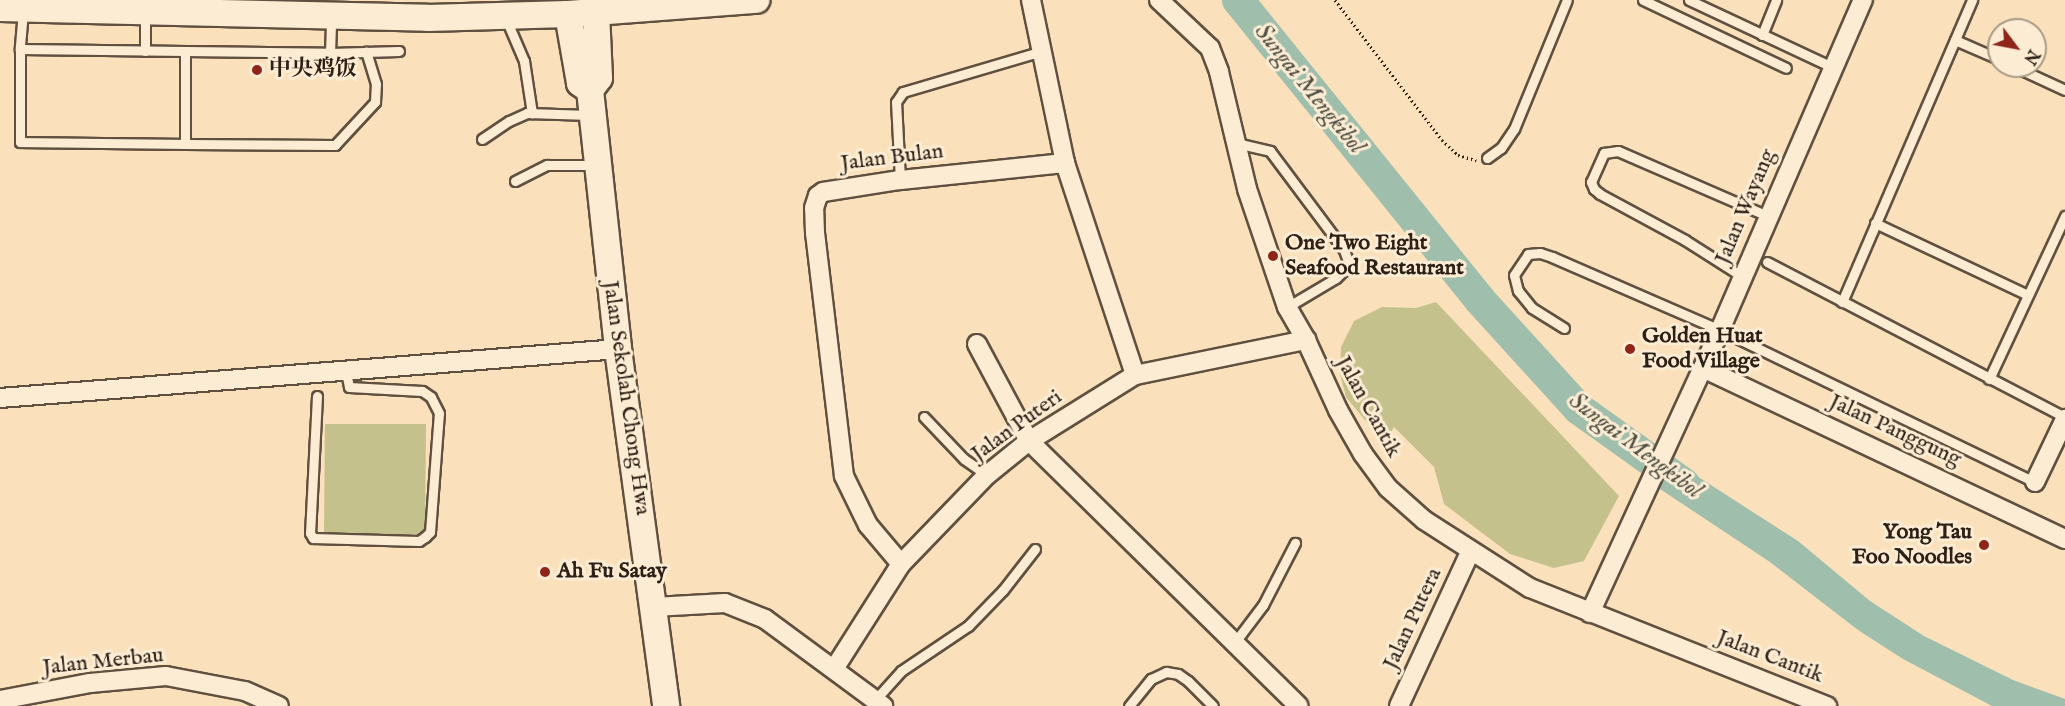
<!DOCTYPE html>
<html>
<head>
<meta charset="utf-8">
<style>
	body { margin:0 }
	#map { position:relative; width:2065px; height:706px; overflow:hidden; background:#fae1bc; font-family:"IM FELL English","Noto Serif SC",serif }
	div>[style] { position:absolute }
	.green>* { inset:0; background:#c4c18d }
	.water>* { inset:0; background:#9fbeac }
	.river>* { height:32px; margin:-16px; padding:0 16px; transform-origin:16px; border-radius:16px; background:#9fbeac }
	.path>* { height:3px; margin-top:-1.5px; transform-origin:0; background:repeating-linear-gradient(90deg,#2d2016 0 1.5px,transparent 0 4.5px) }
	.roads { filter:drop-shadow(2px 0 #605040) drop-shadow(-2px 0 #605040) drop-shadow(0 2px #605040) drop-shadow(0 -2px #605040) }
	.lane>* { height:9px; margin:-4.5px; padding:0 4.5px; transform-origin:4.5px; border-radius:4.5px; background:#fcecd3 }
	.street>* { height:18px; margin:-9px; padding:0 9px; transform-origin:9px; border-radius:9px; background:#fcecd3 }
	.secondary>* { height:26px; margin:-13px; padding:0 13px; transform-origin:13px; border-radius:13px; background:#fcecd3 }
	.dots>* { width:16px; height:16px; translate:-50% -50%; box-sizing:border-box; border:3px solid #fcecd3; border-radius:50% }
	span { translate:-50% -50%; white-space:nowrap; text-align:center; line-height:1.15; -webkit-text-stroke:6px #fcecd3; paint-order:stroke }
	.poi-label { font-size:22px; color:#2d2016; font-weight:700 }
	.left { translate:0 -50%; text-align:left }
	.right { translate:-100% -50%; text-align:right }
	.street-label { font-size:22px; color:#2d2016 }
	.water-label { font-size:24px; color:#4f4f43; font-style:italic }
	.north { position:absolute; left:1987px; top:18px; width:60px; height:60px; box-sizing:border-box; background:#fcecd3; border:2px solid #a99a87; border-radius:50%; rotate:122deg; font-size:16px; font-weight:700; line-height:24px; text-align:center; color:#2d2016 }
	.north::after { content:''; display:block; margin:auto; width:21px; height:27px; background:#8f2418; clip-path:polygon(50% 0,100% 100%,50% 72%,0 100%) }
</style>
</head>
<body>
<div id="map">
	<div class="green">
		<div style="clip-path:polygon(1436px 302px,1619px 496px,1584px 561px,1554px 568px,1510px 554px,1444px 504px,1434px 467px,1394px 427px,1388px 437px,1379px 437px,1346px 397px,1340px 374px,1341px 347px,1354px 321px,1382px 307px,1416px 308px)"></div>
		<div style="clip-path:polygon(325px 424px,426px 424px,425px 534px,324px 534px)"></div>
	</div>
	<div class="water">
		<div style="clip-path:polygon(1672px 460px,1798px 541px,1870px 601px,1924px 636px,2013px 680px,2065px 699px,2065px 706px,1992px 706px,1903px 659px,1858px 630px,1770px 562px,1657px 487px)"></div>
	</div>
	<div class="river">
		<div style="left:1238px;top:0;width:384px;rotate:51.1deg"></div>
		<div style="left:1479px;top:299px;width:149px;rotate:47.7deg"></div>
		<div style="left:1579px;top:409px;width:129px;rotate:35.5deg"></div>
	</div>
	<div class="path">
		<div style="left:1335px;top:0;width:176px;rotate:52.6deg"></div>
		<div style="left:1442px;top:140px;width:22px;rotate:43deg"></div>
		<div style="left:1458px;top:155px;width:19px;rotate:16deg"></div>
	</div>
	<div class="roads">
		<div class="lane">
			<div style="left:1643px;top:0;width:158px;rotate:25.4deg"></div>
			<div style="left:1689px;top:0;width:160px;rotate:25.1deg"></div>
			<div style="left:23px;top:11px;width:38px;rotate:95deg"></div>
			<div style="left:20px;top:49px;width:310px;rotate:0.7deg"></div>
			<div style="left:330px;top:53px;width:35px;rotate:-88deg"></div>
			<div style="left:145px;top:14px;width:37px;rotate:90deg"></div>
			<div style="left:506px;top:19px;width:46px;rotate:66.8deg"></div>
			<div style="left:524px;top:61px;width:53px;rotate:81.3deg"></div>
			<div style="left:1762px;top:35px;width:38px;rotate:-68deg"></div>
			<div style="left:1955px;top:40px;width:48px;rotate:23.4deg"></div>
			<div style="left:20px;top:49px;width:93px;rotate:90deg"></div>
			<div style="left:20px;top:142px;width:165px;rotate:0.7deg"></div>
			<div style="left:185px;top:52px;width:92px;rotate:90deg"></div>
			<div style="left:185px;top:144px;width:150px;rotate:0.4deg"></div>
			<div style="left:335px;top:145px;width:59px;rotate:-47.1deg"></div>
			<div style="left:375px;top:102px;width:18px;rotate:-87deg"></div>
			<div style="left:376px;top:84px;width:34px;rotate:-107deg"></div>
			<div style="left:330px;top:53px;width:69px;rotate:-1.7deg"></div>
			<div style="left:2013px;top:66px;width:57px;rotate:24.8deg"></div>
			<div style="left:482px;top:139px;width:32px;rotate:-34deg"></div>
			<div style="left:509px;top:121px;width:20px;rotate:-24deg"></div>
			<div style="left:527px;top:113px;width:63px;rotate:1.8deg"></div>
			<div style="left:1236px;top:143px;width:35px;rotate:13deg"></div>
			<div style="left:1270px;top:151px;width:124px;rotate:53.2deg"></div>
			<div style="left:1344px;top:250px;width:12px;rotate:70deg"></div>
			<div style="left:1348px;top:261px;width:9px;rotate:111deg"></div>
			<div style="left:1345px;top:269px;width:13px;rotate:135deg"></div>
			<div style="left:1336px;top:278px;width:57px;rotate:149.4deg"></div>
			<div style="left:1487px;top:158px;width:17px;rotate:-36deg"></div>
			<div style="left:1501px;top:148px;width:23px;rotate:-56deg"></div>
			<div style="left:1514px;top:129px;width:139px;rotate:-67.7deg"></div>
			<div style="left:900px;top:180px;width:78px;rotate:-92.9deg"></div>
			<div style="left:896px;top:102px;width:12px;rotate:-55deg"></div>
			<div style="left:903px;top:92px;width:145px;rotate:-16.4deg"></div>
			<div style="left:515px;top:181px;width:36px;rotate:-27deg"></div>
			<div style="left:547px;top:165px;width:48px"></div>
			<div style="left:1875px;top:223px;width:169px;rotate:25.2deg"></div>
			<div style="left:1767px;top:262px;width:336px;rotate:27.5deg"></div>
			<div style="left:1743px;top:277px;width:69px;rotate:-147.5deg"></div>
			<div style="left:1685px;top:240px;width:97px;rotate:-151.6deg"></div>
			<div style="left:1600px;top:194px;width:8px;rotate:-140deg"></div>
			<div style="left:1594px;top:189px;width:8px;rotate:-113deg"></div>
			<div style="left:1591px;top:182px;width:32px;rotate:-66deg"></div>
			<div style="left:1604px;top:153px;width:14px;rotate:-8deg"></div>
			<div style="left:1618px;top:151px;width:166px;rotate:23.5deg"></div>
			<div style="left:1842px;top:302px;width:329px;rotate:-66.7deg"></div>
			<div style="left:1564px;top:328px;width:38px;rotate:-148deg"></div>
			<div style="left:1532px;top:308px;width:22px;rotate:-129deg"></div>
			<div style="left:1518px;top:291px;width:16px;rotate:-104deg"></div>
			<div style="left:1514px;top:275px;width:25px;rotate:-56deg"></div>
			<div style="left:1528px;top:254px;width:12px;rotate:-5deg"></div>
			<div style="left:1540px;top:253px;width:13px;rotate:18deg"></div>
			<div style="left:1552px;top:257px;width:183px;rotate:23.5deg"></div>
			<div style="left:1720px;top:330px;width:350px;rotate:25.8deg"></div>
			<div style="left:1989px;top:379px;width:180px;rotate:-65deg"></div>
			<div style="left:317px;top:396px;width:137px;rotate:92.9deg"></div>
			<div style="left:310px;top:533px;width:6px;rotate:59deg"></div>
			<div style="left:313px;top:538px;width:106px;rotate:1.6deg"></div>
			<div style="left:419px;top:541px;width:7px;rotate:-34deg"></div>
			<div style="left:425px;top:537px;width:7px;rotate:-45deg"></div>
			<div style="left:430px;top:532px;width:119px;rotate:-85.7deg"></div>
			<div style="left:439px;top:413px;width:18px;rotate:-117deg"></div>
			<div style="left:431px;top:397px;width:11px;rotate:-146deg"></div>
			<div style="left:422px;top:391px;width:73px;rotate:-176.9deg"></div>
			<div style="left:349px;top:387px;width:16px;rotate:-101deg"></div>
			<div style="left:924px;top:417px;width:58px;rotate:46.4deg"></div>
			<div style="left:964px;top:459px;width:28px;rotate:35deg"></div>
			<div style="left:1235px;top:642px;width:46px;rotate:-52.9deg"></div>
			<div style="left:1263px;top:605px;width:70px;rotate:-62.7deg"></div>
			<div style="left:875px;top:700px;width:39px;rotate:-48deg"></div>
			<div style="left:901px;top:671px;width:81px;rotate:-33.9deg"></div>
			<div style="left:968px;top:626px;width:50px;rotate:-45.8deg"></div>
			<div style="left:1003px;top:590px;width:52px;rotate:-52deg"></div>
			<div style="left:1129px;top:706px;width:35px;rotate:-51deg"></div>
			<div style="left:1151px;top:679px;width:17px;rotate:-25deg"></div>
			<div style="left:1166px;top:672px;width:12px;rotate:9deg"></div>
			<div style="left:1178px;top:674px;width:12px;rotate:35deg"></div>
			<div style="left:1188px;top:681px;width:35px;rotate:45deg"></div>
		</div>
		<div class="street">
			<div style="left:1031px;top:0;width:167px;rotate:78.2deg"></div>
			<div style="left:1159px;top:0;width:70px;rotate:43.3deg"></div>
			<div style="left:1210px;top:48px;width:26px;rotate:69deg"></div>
			<div style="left:1219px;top:72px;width:120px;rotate:76.5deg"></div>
			<div style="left:1247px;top:189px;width:125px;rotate:71.3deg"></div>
			<div style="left:1287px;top:307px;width:38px;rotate:60deg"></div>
			<div style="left:1306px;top:340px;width:77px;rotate:65.4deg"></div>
			<div style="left:1338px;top:410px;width:51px;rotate:60.4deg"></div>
			<div style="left:1363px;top:454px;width:42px;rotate:53.7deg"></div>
			<div style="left:1388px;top:488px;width:48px;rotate:41.6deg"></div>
			<div style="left:1424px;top:520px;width:126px;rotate:32.7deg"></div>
			<div style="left:1530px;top:588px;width:320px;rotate:21.7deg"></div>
			<div style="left:977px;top:344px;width:110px;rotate:61.8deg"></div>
			<div style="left:1029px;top:441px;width:378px;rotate:44.5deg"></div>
			<div style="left:1703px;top:368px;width:400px;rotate:25.3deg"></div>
			<div style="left:0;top:398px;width:620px;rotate:-4.53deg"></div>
			<div style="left:2035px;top:482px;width:70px;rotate:-64.5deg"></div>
			<div style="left:901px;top:564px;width:51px;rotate:-130.2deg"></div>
			<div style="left:868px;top:525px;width:55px;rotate:-116.1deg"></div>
			<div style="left:844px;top:476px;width:245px;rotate:-96.8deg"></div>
			<div style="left:815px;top:233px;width:25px;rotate:-92deg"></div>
			<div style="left:814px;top:208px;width:13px;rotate:-72deg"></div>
			<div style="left:818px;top:196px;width:6px;rotate:-39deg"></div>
			<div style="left:823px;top:192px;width:78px;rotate:-8.9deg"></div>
			<div style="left:900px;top:180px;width:166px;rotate:-5.9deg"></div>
			<div style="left:1065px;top:163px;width:223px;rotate:71.7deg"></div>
			<div style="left:654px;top:607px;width:71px;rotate:-3.2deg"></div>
			<div style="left:725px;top:603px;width:43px;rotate:21.8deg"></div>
			<div style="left:765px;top:619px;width:147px;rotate:36.4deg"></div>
			<div style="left:1590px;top:613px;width:311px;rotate:-65.3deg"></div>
			<div style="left:1720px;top:330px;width:360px;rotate:-66.6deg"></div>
			<div style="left:834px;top:669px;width:125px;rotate:-57.5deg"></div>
			<div style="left:901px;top:564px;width:124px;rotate:-46deg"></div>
			<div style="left:987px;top:475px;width:54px;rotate:-39deg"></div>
			<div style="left:1029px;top:441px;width:125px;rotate:-31.9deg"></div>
			<div style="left:1135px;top:375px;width:175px;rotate:-11.6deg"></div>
			<div style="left:0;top:700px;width:92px;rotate:-10.7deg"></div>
			<div style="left:90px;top:683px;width:76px;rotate:-5.3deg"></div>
			<div style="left:166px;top:676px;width:80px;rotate:10.8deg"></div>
			<div style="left:245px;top:691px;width:37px;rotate:24deg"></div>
			<div style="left:1399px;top:706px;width:170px;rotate:-65.2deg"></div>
		</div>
		<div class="secondary">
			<div style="left:0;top:8px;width:428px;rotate:1.3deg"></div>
			<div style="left:428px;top:18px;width:140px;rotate:-1.6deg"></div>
			<div style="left:568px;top:14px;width:189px;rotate:-4.3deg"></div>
			<div style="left:596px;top:12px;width:66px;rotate:87.4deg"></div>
			<div style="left:599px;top:78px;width:15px;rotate:127deg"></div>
			<div style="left:590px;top:90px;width:261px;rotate:83.8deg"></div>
			<div style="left:618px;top:349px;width:360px;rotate:82.3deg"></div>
			<div style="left:568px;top:14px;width:70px;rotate:80.1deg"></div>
			<div style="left:580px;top:83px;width:12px;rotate:35deg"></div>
		</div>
	</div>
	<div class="dots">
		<div style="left:257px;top:70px;background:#8f2418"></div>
		<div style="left:1273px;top:256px;background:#8f2418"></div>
		<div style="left:1630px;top:349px;background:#8f2418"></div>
		<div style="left:1984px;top:545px;background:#8f2418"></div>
		<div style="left:545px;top:572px;background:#8f2418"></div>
	</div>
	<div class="poi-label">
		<span class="left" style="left:269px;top:70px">中央鸡饭</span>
		<span class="left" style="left:1285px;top:256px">One Two Eight<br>Seafood Restaurant</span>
		<span class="left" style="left:1642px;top:349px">Golden Huat<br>Food Village</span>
		<span class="right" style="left:1972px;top:545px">Yong Tau<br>Foo Noodles</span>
		<span class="left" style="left:557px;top:572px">Ah Fu Satay</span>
	</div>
	<div class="street-label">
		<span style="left:892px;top:158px;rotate:-7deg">Jalan Bulan</span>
		<span style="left:1746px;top:207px;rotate:-67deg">Jalan Wayang</span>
		<span style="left:626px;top:398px;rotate:82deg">Jalan Sekolah Chong Hwa</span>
		<span style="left:1368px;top:407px;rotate:61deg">Jalan Cantik</span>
		<span style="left:1017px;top:426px;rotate:-36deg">Jalan Puteri</span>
		<span style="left:1895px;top:431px;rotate:25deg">Jalan Panggung</span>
		<span style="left:1413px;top:619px;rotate:-65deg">Jalan Putera</span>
		<span style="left:1770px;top:657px;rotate:21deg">Jalan Cantik</span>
		<span style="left:103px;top:662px;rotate:-6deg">Jalan Merbau</span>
	</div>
	<div class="water-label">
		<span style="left:1309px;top:89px;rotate:51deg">Sungai Mengkibol</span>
		<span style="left:1635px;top:446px;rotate:37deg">Sungai Mengkibol</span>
	</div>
	<div class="north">N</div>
</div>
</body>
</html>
